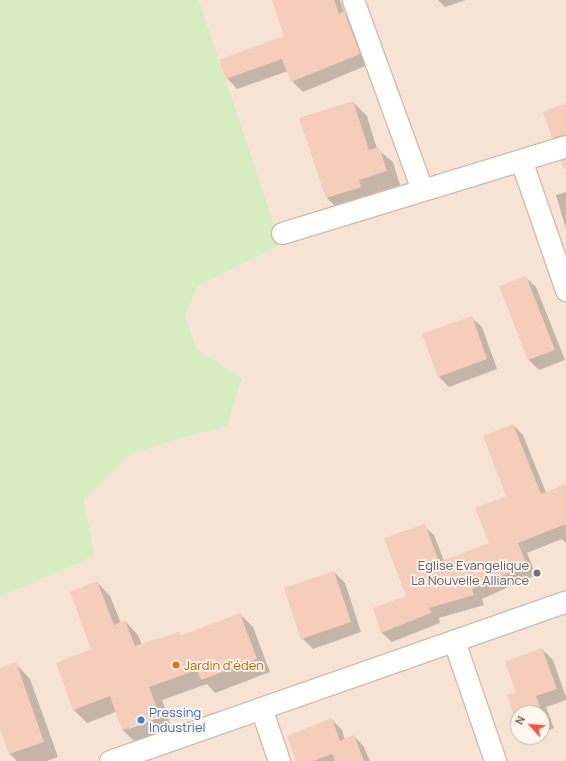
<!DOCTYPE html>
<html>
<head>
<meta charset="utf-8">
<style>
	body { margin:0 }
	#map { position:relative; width:566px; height:761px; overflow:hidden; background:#fef2e6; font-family:Manrope,sans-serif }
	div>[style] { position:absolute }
	.residential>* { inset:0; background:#f6e3d3 }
	.green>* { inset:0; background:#d8edc2 }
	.shadow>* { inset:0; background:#0003 }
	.building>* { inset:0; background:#f6ccbb }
	.roads { filter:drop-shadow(1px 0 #d4baad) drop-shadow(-1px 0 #d4baad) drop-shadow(0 1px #d4baad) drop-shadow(0 -1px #d4baad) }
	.minor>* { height:21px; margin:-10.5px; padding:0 10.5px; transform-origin:10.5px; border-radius:10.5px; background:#fff }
	.dots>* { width:11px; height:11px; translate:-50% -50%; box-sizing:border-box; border:2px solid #fff6ee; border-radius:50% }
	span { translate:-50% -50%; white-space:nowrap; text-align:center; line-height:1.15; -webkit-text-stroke:3.5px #fff6ee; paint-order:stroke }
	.worship-label { font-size:13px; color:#5b616d }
	.right { translate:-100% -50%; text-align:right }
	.food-label { font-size:13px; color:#c56008 }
	.left { translate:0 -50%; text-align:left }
	.shop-label { font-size:13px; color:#366cbe }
	.north { position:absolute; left:510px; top:705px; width:40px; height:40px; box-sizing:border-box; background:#fff6ee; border:1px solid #cab5ac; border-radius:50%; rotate:296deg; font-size:11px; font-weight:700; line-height:16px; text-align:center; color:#7a5448 }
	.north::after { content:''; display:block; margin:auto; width:14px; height:18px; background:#f15542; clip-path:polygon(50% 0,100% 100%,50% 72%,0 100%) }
</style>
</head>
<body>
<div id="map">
	<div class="residential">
		<div style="clip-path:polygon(evenodd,199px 0,566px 0,566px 761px,0 761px,0 597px,95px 556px,84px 500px,131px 454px,192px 435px,227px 427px,242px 378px,197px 349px,185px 315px,198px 286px,281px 245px,199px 0,518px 713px,542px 713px,542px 737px,518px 737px,518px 713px)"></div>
	</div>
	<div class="green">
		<div style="clip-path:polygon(0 0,199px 0,281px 245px,198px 286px,185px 315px,197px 349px,242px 378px,227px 427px,192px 435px,131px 454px,84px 500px,95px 556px,0 597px)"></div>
	</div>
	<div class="shadow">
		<div style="clip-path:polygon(273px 0,340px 0,345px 14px,355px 23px,370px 64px,303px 92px,292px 81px,288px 71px,237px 89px,227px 78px,286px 36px)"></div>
		<div style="clip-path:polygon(438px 0,466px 0,445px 7px)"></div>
		<div style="clip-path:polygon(353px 102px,367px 116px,377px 149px,393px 162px,400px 185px,372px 194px,374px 201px,340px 211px,327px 198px)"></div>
		<div style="clip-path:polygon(566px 104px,566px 146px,562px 147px,553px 137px)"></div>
		<div style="clip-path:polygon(566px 192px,566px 229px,556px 195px)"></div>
		<div style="clip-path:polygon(525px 277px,536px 287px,565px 360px,539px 370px,529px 360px,500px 287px)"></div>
		<div style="clip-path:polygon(471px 317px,482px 327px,497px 369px,449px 387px,439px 377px)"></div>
		<div style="clip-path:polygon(513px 425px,523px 435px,546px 493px,566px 485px,566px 543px,562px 539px,527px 553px,536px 575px,482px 599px,484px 605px,439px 618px,440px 623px,392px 642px,382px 633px,407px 596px,424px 526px,434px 535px,444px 561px,490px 543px,508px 497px)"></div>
		<div style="clip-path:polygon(334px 572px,345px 583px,361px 632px,313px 649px,302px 638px)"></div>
		<div style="clip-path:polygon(evenodd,97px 582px,110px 596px,121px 623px,125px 621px,138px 635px,142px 645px,178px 633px,182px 637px,240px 614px,253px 627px,270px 672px,215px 693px,207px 684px,162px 700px,172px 729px,136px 743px,123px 730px,116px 712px,87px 723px,74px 710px,93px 649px,97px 582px,164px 713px,165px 715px,129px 729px,129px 727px,164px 713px)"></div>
		<div style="clip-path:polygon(542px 649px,553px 660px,566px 697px,566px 700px,546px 707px,554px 728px,542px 733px,542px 713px,518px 713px,518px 724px,517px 693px)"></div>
		<div style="clip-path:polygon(15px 663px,30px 679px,58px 757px,47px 761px,17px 761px,10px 754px,0 726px,0 669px)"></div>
		<div style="clip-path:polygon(331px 719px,342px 730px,345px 740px,354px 736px,364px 747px,370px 761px,297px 761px)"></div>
	</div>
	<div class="building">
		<div style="clip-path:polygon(272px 0,334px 0,339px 14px,344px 11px,360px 54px,291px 82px,282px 59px,226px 79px,219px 60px,284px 36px)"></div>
		<div style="clip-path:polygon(353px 101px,369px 150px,379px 147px,387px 171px,359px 180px,361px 187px,326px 198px,299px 118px)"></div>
		<div style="clip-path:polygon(566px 103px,566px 134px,552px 138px,543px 112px)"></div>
		<div style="clip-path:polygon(566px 159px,566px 169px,564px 169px,560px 160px)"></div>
		<div style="clip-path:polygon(526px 276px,555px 350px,528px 360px,499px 286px)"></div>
		<div style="clip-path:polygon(472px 316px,487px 359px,438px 377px,422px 334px)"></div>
		<div style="clip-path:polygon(513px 424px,541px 494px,566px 484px,566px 524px,518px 543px,527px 565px,472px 589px,474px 595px,429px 608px,431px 613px,381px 633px,373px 608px,406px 596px,384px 538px,425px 524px,439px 562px,489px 543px,475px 508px,506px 496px,483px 436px)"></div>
		<div style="clip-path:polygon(334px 571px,351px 622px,301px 639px,284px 588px)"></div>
		<div style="clip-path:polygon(97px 581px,114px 625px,125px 620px,135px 646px,179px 632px,180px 636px,240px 613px,257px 659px,201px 680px,197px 670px,149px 687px,160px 716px,122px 730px,110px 696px,73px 710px,56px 663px,91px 649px,70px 592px)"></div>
		<div style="clip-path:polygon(542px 648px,557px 689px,536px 696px,544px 718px,542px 713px,518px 713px,518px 727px,507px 695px,516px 692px,505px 662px)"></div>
		<div style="clip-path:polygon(16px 662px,44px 742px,9px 754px,0 729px,0 668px)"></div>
		<div style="clip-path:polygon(332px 718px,340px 741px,354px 735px,364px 761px,335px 761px,332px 754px,313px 761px,296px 761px,287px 736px)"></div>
	</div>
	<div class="roads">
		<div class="minor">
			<div style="left:353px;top:0;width:202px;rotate:70deg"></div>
			<div style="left:521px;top:160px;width:138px;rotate:70.9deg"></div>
			<div style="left:282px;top:233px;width:297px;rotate:-17deg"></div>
			<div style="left:454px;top:641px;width:127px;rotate:71.1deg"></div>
			<div style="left:261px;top:708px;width:56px;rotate:71.2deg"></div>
			<div style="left:110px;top:761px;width:483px;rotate:-19.3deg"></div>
		</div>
	</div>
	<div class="dots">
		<div style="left:537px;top:573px;background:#6b7280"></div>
		<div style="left:176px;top:665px;background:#e8710a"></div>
		<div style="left:141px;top:720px;background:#3f7fe0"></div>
	</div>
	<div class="worship-label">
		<span class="right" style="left:529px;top:573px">Eglise Evangelique<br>La Nouvelle Alliance</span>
	</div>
	<div class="food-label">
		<span class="left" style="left:184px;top:665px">Jardin d'éden</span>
	</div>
	<div class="shop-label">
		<span class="left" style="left:149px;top:720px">Pressing<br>Industriel</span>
	</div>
	<div class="north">N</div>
</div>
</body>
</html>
